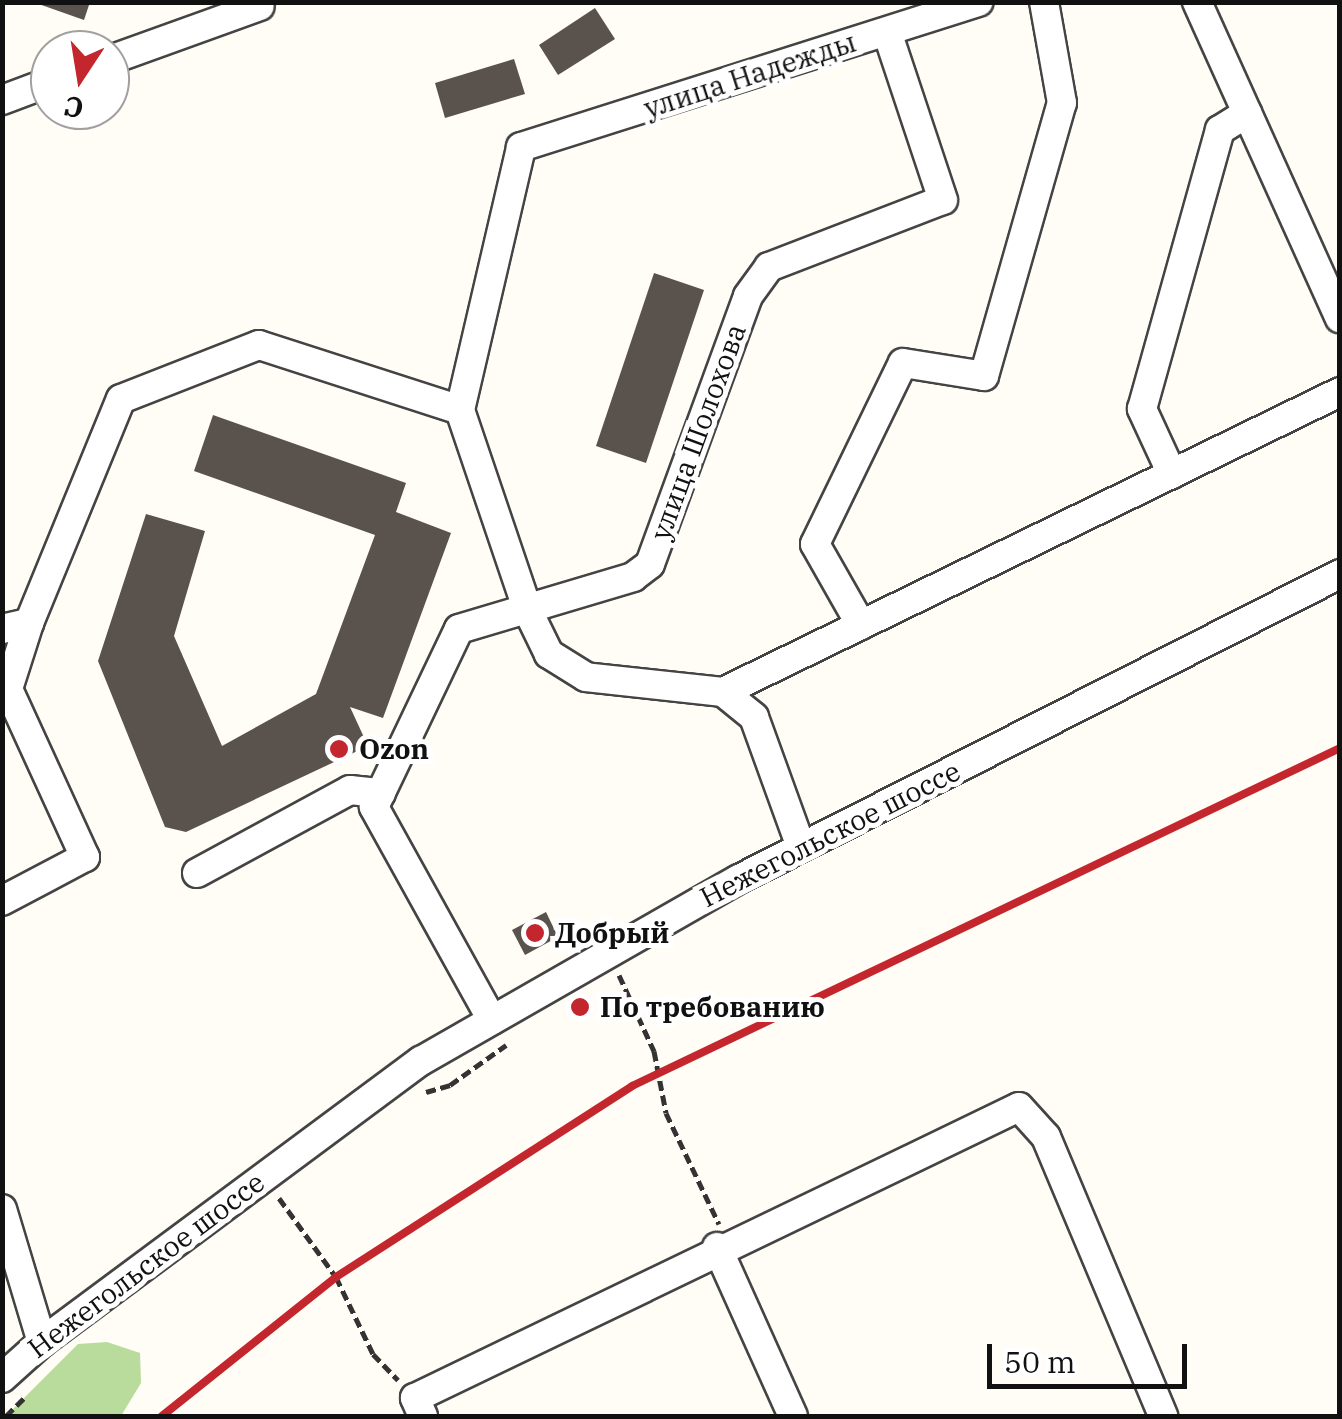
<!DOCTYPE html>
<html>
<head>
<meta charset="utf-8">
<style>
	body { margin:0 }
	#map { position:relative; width:1342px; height:1419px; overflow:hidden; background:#fffdf5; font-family:"IBM Plex Serif",serif }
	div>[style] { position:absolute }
	.forest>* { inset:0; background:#b9dc9c }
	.building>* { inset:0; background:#5a524d }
	.path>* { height:5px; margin-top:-2.5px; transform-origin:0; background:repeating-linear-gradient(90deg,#333 0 10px,transparent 0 15px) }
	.roads { filter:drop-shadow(2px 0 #444) drop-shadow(-2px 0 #444) drop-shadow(0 2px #444) drop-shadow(0 -2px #444) }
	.minor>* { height:28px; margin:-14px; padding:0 14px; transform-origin:14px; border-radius:14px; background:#fff }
	.rail>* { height:8px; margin:-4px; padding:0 4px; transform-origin:4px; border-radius:4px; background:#c4262e }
	.dots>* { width:28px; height:28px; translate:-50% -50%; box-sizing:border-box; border:5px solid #fff; border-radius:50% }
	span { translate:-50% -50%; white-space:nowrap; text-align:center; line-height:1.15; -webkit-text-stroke:10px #fff; paint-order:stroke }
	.street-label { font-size:28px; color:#111 }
	.poi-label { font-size:28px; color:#111; font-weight:700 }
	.left { translate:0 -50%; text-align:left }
	.frame { position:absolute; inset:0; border:5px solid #111; pointer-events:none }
	.north { position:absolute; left:30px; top:30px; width:100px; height:100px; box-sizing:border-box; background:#fff; border:2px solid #a0a0a0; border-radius:50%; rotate:192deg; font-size:28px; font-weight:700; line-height:40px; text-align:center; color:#111 }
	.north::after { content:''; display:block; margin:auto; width:35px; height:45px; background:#c4262e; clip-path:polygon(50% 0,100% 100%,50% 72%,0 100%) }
	.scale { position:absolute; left:987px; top:1344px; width:200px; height:45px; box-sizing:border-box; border:5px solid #111; border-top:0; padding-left:12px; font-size:30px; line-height:35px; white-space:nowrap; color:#111; -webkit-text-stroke:8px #fff; paint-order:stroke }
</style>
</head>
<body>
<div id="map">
	<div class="forest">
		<div style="clip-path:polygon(107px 1342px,140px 1353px,141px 1383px,121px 1416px,6px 1416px,78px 1344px)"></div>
	</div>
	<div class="building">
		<div style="clip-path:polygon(33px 2px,90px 2px,84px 20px)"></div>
		<div style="clip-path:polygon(595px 8px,615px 39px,558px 75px,539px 45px)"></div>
		<div style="clip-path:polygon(514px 59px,525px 94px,445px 118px,435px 83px)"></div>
		<div style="clip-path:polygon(654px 273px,704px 290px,646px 463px,596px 446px)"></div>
		<div style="clip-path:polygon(213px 415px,406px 483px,396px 512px,451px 533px,383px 718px,350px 707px,368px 746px,186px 832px,165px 827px,98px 661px,146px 514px,205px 531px,174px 636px,222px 746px,316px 694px,375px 535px,194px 471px)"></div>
		<div style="clip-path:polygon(546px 912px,558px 937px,525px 955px,512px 930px)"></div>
	</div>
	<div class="path">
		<div style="left:619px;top:975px;width:84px;rotate:65.3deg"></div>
		<div style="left:654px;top:1051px;width:63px;rotate:79deg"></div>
		<div style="left:666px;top:1113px;width:123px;rotate:64.5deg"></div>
		<div style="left:426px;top:1092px;width:25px;rotate:-16deg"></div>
		<div style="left:450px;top:1085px;width:69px;rotate:-35.5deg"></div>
		<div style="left:279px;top:1198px;width:97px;rotate:54.2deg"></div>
		<div style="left:336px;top:1277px;width:85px;rotate:64.3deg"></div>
		<div style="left:373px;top:1354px;width:36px;rotate:46deg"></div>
		<div style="left:6px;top:1416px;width:28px;rotate:-45deg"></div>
	</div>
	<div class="roads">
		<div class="minor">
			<div style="left:1197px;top:2px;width:347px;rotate:65.7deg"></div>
			<div style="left:110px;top:60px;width:159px;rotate:-19.8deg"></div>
			<div style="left:2px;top:100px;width:51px;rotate:-20.6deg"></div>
			<div style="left:1172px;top:474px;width:72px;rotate:-114.8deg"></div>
			<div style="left:1142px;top:409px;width:290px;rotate:-74.4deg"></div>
			<div style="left:1220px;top:130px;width:32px;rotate:-32deg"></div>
			<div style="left:29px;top:623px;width:242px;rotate:-67.7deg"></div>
			<div style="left:121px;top:399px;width:148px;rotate:-21.4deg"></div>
			<div style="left:259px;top:345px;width:211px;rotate:17.9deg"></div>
			<div style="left:861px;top:625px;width:93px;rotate:-119.6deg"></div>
			<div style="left:815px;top:544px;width:201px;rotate:-64.1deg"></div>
			<div style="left:903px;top:363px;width:82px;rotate:9.1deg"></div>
			<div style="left:984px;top:376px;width:284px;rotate:-74.1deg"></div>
			<div style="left:1062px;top:103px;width:103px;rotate:-100.1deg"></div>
			<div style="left:2px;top:629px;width:28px;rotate:-13deg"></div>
			<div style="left:29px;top:623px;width:69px;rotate:107.7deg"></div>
			<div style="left:8px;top:689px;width:185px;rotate:65.4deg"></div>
			<div style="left:85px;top:857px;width:94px;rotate:152.1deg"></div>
			<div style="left:723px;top:692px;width:686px;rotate:-25.93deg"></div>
			<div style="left:801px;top:847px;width:138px;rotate:-109.9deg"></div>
			<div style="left:754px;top:717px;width:40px;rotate:-141deg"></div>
			<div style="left:723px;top:692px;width:138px;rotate:-173.8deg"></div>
			<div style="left:586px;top:677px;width:44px;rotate:-148.1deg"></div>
			<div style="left:549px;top:654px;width:48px;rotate:-116deg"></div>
			<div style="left:528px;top:611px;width:212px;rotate:-108.7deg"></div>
			<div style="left:460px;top:410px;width:270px;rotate:-76.9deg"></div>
			<div style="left:521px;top:147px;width:480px;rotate:-17.6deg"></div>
			<div style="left:197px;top:873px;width:174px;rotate:-28.5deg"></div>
			<div style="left:350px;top:790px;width:31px;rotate:6deg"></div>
			<div style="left:492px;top:1020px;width:244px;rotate:-119deg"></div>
			<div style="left:374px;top:807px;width:197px;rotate:-64.5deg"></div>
			<div style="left:459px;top:629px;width:182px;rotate:-16.6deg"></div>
			<div style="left:633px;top:577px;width:21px;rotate:-37deg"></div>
			<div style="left:650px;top:564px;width:285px;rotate:-69.9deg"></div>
			<div style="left:748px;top:296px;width:36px;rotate:-54deg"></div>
			<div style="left:769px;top:267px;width:186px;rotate:-21.1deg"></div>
			<div style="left:943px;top:200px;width:177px;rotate:-108.4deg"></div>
			<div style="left:2px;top:1209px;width:139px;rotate:73.3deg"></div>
			<div style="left:717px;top:1247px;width:185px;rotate:65.8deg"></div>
			<div style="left:2px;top:1378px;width:54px;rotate:-42deg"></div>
			<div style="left:42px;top:1342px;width:472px;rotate:-36.6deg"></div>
			<div style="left:421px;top:1061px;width:366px;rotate:-29.8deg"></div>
			<div style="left:739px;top:879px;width:674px;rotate:-26.91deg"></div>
			<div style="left:423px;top:1416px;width:20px;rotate:-114deg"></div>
			<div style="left:415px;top:1398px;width:670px;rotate:-25.72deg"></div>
			<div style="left:1019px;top:1107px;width:40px;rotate:48deg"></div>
			<div style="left:1046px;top:1137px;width:303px;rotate:67.2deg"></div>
		</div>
	</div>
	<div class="rail">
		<div style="left:162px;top:1416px;width:223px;rotate:-38.6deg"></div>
		<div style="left:336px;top:1277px;width:352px;rotate:-32.8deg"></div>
		<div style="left:632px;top:1086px;width:785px;rotate:-25.52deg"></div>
	</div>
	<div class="dots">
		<div style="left:339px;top:749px;background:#c4262e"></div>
		<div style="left:535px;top:933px;background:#c4262e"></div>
		<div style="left:580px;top:1007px;background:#c4262e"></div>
	</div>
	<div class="street-label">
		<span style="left:750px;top:75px;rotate:-18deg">улица Надежды</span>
		<span style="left:698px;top:432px;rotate:-70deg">улица Шолохова</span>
		<span style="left:830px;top:834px;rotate:-27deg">Нежегольское шоссе</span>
		<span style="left:146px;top:1265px;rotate:-37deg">Нежегольское шоссе</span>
	</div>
	<div class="poi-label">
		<span class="left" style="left:359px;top:749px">Ozon</span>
		<span class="left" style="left:555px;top:933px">Добрый</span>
		<span class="left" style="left:600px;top:1007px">По требованию</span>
	</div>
	<div class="frame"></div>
	<div class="north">С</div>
	<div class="scale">50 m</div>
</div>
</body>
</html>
